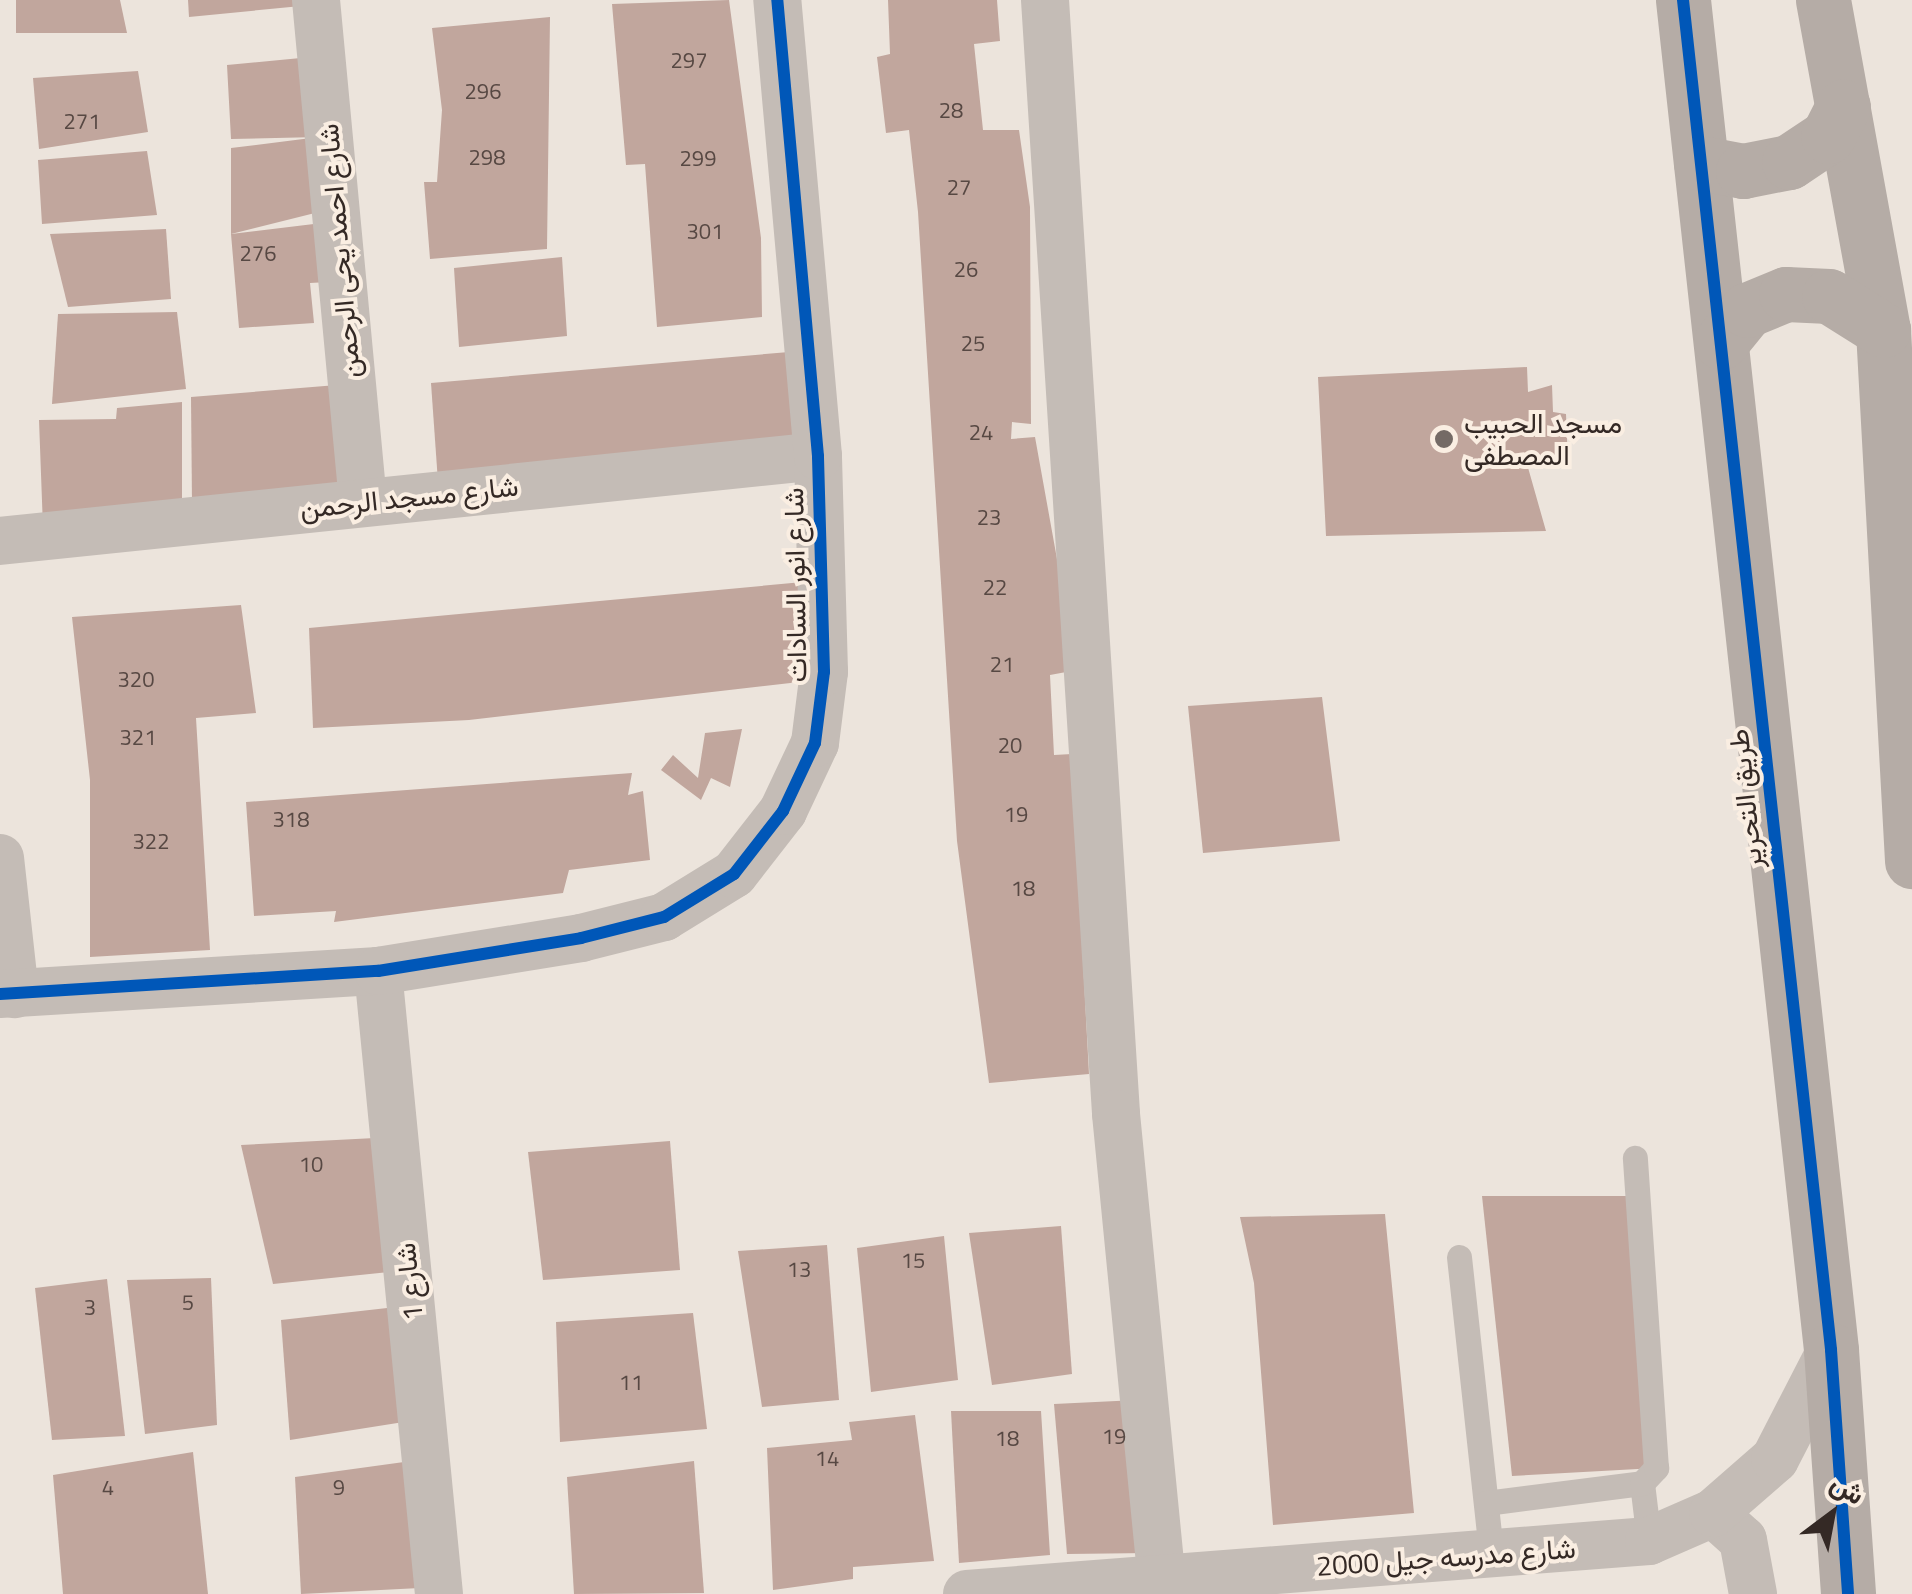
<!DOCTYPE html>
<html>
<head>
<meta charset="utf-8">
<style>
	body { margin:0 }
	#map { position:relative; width:1912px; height:1594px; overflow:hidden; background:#ece4dc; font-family:"Titillium Web",Vazirmatn,sans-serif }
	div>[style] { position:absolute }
	.building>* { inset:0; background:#c1a69d }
	.lane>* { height:25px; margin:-12.5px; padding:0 12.5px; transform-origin:12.5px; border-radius:12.5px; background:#c4bcb6 }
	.street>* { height:48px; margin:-24px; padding:0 24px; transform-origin:24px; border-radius:24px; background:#c4bcb6 }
	.secondary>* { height:55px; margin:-27.5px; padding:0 27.5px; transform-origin:27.5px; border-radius:27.5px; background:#b5aca6 }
	.cycleway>* { height:12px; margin:-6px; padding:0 6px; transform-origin:6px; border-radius:6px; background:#0057b8 }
	.dots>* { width:28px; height:28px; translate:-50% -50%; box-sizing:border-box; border:5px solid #faeee2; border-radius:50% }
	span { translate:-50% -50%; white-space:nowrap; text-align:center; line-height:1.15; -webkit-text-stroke:8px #faeee2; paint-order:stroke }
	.number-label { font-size:22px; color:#574843 }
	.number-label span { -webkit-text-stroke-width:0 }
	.street-label { font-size:28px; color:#342925 }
	.poi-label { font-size:28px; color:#342925 }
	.left { translate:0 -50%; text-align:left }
	.north { position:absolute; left:1782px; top:1464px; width:100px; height:100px; -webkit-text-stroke:8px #faeee2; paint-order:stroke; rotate:32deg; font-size:28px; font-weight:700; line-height:40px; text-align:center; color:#342925 }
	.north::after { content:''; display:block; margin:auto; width:35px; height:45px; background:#342925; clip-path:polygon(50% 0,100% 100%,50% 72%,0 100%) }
</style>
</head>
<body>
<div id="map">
	<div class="building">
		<div style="clip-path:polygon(16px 0,120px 0,127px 33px,16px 33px)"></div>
		<div style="clip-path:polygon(188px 0,300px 0,301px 6px,189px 17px)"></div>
		<div style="clip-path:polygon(729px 0,761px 238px,762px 317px,657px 327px,645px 164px,626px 165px,612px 4px)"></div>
		<div style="clip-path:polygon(888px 0,997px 0,1000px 41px,974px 44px,983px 130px,1019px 130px,1030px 207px,1031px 424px,1012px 422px,1011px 439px,1035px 437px,1077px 670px,1050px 675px,1054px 755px,1072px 754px,1089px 1074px,989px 1083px,957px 841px,918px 212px,909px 130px,886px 133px,877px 57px,890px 54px)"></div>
		<div style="clip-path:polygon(550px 17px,547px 249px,430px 259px,424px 182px,437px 182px,442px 110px,432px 28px)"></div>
		<div style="clip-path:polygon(311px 57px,319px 137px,323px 211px,231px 234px,231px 148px,319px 137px,231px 139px,227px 65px)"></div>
		<div style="clip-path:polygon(138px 71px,148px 132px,39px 149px,33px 78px)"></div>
		<div style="clip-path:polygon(147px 151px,157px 215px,42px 224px,38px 160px)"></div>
		<div style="clip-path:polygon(322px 223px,328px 282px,310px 283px,314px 323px,239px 328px,231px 234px)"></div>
		<div style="clip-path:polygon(166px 229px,171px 299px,68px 307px,50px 234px)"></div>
		<div style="clip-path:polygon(562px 257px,567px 336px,459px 347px,454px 268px)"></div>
		<div style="clip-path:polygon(177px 312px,186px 389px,52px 404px,58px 314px)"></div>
		<div style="clip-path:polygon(789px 352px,793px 453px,438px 482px,431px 383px)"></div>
		<div style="clip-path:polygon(1527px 367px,1528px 392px,1552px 385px,1553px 412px,1566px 414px,1568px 463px,1527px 464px,1546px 531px,1326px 536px,1318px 377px)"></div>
		<div style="clip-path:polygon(337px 385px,347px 489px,192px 504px,191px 397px)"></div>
		<div style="clip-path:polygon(182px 402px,182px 503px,43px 528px,39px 420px,116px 419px,117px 408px)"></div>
		<div style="clip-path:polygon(803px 582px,808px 681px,469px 720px,313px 728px,309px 628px)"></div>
		<div style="clip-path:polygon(241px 605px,256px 713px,196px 718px,210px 950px,90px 957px,90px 780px,72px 617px)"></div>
		<div style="clip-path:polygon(1322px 697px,1340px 841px,1203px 853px,1188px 706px)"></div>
		<div style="clip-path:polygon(742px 729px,730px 787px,711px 778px,701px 800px,661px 770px,673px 755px,698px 778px,705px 733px)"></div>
		<div style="clip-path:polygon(632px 773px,628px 795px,643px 791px,650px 860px,569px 870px,563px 893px,334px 922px,336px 911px,254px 916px,246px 802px)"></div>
		<div style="clip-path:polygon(375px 1138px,389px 1272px,273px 1284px,241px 1145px)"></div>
		<div style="clip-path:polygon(670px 1141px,680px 1270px,543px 1280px,528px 1152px)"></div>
		<div style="clip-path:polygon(1482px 1196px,1626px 1196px,1656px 1468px,1512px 1476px)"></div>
		<div style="clip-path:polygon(1385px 1214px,1414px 1513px,1273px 1525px,1254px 1283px,1240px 1217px)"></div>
		<div style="clip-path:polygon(1061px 1226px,1072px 1374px,992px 1385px,969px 1233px)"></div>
		<div style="clip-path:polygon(944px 1236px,958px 1380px,871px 1392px,857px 1248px)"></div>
		<div style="clip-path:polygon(827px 1245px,839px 1400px,762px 1407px,738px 1251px)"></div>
		<div style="clip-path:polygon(211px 1278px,217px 1425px,145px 1434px,127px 1280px)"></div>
		<div style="clip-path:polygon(107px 1279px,125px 1436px,52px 1440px,35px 1288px)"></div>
		<div style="clip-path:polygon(396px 1307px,410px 1421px,290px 1440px,281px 1320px)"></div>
		<div style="clip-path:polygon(693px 1313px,707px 1429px,560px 1442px,556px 1322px)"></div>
		<div style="clip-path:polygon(1137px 1400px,1149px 1553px,1067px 1554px,1054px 1404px)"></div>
		<div style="clip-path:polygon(951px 1411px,1041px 1411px,1050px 1555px,959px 1563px)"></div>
		<div style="clip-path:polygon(915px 1415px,934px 1561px,853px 1567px,853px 1579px,773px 1590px,767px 1448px,852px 1440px,849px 1422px)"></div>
		<div style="clip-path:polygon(193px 1452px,208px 1594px,63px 1594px,53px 1475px)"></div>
		<div style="clip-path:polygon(694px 1461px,704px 1593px,574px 1594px,567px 1477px)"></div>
		<div style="clip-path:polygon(404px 1462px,420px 1588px,301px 1594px,295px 1477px)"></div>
	</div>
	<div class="lane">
		<div style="left:1459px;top:1257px;width:297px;rotate:83.8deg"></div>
		<div style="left:1642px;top:1483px;width:58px;rotate:83.1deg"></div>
		<div style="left:1486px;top:1503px;width:157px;rotate:-7.3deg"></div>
		<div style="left:1642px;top:1483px;width:21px;rotate:-47deg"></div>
		<div style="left:1656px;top:1468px;width:311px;rotate:-93.9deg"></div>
	</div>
	<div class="street">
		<div style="left:316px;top:0;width:504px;rotate:84.65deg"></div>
		<div style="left:1045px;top:0;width:1116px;rotate:86.35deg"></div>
		<div style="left:1116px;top:1114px;width:467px;rotate:84.4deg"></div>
		<div style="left:0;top:541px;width:822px;rotate:-5.93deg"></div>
		<div style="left:0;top:858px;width:137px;rotate:83.7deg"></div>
		<div style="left:378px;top:971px;width:626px;rotate:84.41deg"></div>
		<div style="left:0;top:994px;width:379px;rotate:-3.5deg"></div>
		<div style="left:378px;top:971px;width:206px;rotate:-9.2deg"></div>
		<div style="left:581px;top:938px;width:86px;rotate:-14.2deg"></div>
		<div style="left:664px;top:917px;width:82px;rotate:-31.6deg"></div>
		<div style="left:734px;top:874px;width:80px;rotate:-52.1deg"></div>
		<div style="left:783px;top:811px;width:75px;rotate:-64.8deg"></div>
		<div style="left:815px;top:743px;width:72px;rotate:-82.8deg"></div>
		<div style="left:824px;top:672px;width:216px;rotate:-91.6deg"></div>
		<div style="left:818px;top:456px;width:458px;rotate:-95.1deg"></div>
		<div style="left:1713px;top:1513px;width:40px;rotate:42deg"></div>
		<div style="left:1743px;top:1540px;width:55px;rotate:79.5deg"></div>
		<div style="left:967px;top:1594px;width:684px;rotate:-4.44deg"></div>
		<div style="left:1649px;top:1541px;width:70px;rotate:-23.6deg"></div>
		<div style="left:1713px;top:1513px;width:82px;rotate:-41.1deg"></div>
		<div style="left:1775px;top:1459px;width:123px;rotate:-62.8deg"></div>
	</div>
	<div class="secondary">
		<div style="left:1683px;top:0;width:1358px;rotate:83.74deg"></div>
		<div style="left:1831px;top:1350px;width:245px;rotate:86deg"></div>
		<div style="left:1823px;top:0;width:335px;rotate:79.7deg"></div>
		<div style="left:1883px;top:330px;width:532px;rotate:86.87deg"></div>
		<div style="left:1701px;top:163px;width:43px;rotate:10.8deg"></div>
		<div style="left:1743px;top:171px;width:47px;rotate:-11.1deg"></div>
		<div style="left:1789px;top:162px;width:47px;rotate:-33.7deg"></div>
		<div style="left:1828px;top:136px;width:33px;rotate:-63deg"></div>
		<div style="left:1721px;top:342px;width:41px;rotate:-50.9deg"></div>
		<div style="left:1747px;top:310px;width:42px;rotate:-22.3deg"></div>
		<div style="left:1786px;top:294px;width:43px;rotate:2.7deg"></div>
		<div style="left:1829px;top:296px;width:64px;rotate:32.2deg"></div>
	</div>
	<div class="cycleway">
		<div style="left:1683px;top:0;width:1358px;rotate:83.74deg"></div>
		<div style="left:1831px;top:1350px;width:245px;rotate:86deg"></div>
		<div style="left:0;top:994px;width:379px;rotate:-3.5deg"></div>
		<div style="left:378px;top:971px;width:206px;rotate:-9.2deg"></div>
		<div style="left:581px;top:938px;width:86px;rotate:-14.2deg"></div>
		<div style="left:664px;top:917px;width:82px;rotate:-31.6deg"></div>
		<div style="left:734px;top:874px;width:80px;rotate:-52.1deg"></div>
		<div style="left:783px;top:811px;width:75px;rotate:-64.8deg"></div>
		<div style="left:815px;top:743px;width:72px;rotate:-82.8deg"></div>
		<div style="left:824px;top:672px;width:216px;rotate:-91.6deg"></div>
		<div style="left:818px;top:456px;width:458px;rotate:-95.1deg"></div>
	</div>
	<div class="dots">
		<div style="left:1444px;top:439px;background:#746a65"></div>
	</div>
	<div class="number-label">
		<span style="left:689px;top:61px">297</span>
		<span style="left:483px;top:92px">296</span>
		<span style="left:951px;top:111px">28</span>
		<span style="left:82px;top:122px">271</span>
		<span style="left:487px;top:158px">298</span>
		<span style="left:698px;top:159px">299</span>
		<span style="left:959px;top:188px">27</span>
		<span style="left:705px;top:232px">301</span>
		<span style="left:258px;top:254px">276</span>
		<span style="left:966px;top:270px">26</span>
		<span style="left:973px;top:344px">25</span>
		<span style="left:981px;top:433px">24</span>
		<span style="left:989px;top:518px">23</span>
		<span style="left:995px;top:588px">22</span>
		<span style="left:1002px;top:665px">21</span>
		<span style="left:136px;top:680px">320</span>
		<span style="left:138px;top:738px">321</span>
		<span style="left:1010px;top:746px">20</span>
		<span style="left:1016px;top:815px">19</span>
		<span style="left:291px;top:820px">318</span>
		<span style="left:151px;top:842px">322</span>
		<span style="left:1023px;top:889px">18</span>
		<span style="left:311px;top:1165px">10</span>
		<span style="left:913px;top:1261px">15</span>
		<span style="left:799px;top:1270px">13</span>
		<span style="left:188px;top:1303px">5</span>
		<span style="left:90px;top:1308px">3</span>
		<span style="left:631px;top:1383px">11</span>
		<span style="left:1114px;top:1437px">19</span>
		<span style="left:1007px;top:1439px">18</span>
		<span style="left:827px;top:1459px">14</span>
		<span style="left:108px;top:1488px">4</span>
		<span style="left:339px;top:1488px">9</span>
	</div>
	<div class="street-label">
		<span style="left:339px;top:251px;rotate:-95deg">شارع احمد يحى الرحمن</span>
		<span style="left:409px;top:497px;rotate:-6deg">شارع مسجد الرحمن</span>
		<span style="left:795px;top:585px;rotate:-91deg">شارع انور السادات</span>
		<span style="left:1745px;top:799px;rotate:-96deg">طريق التحرير</span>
		<span style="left:409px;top:1282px;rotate:-96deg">شارع 1</span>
		<span style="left:1446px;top:1557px;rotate:-4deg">شارع مدرسه جيل 2000</span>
	</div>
	<div class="poi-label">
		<span class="left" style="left:1464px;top:439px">مسجد الحبيب<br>المصطفى</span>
	</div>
	<div class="north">ش</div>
</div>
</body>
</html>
